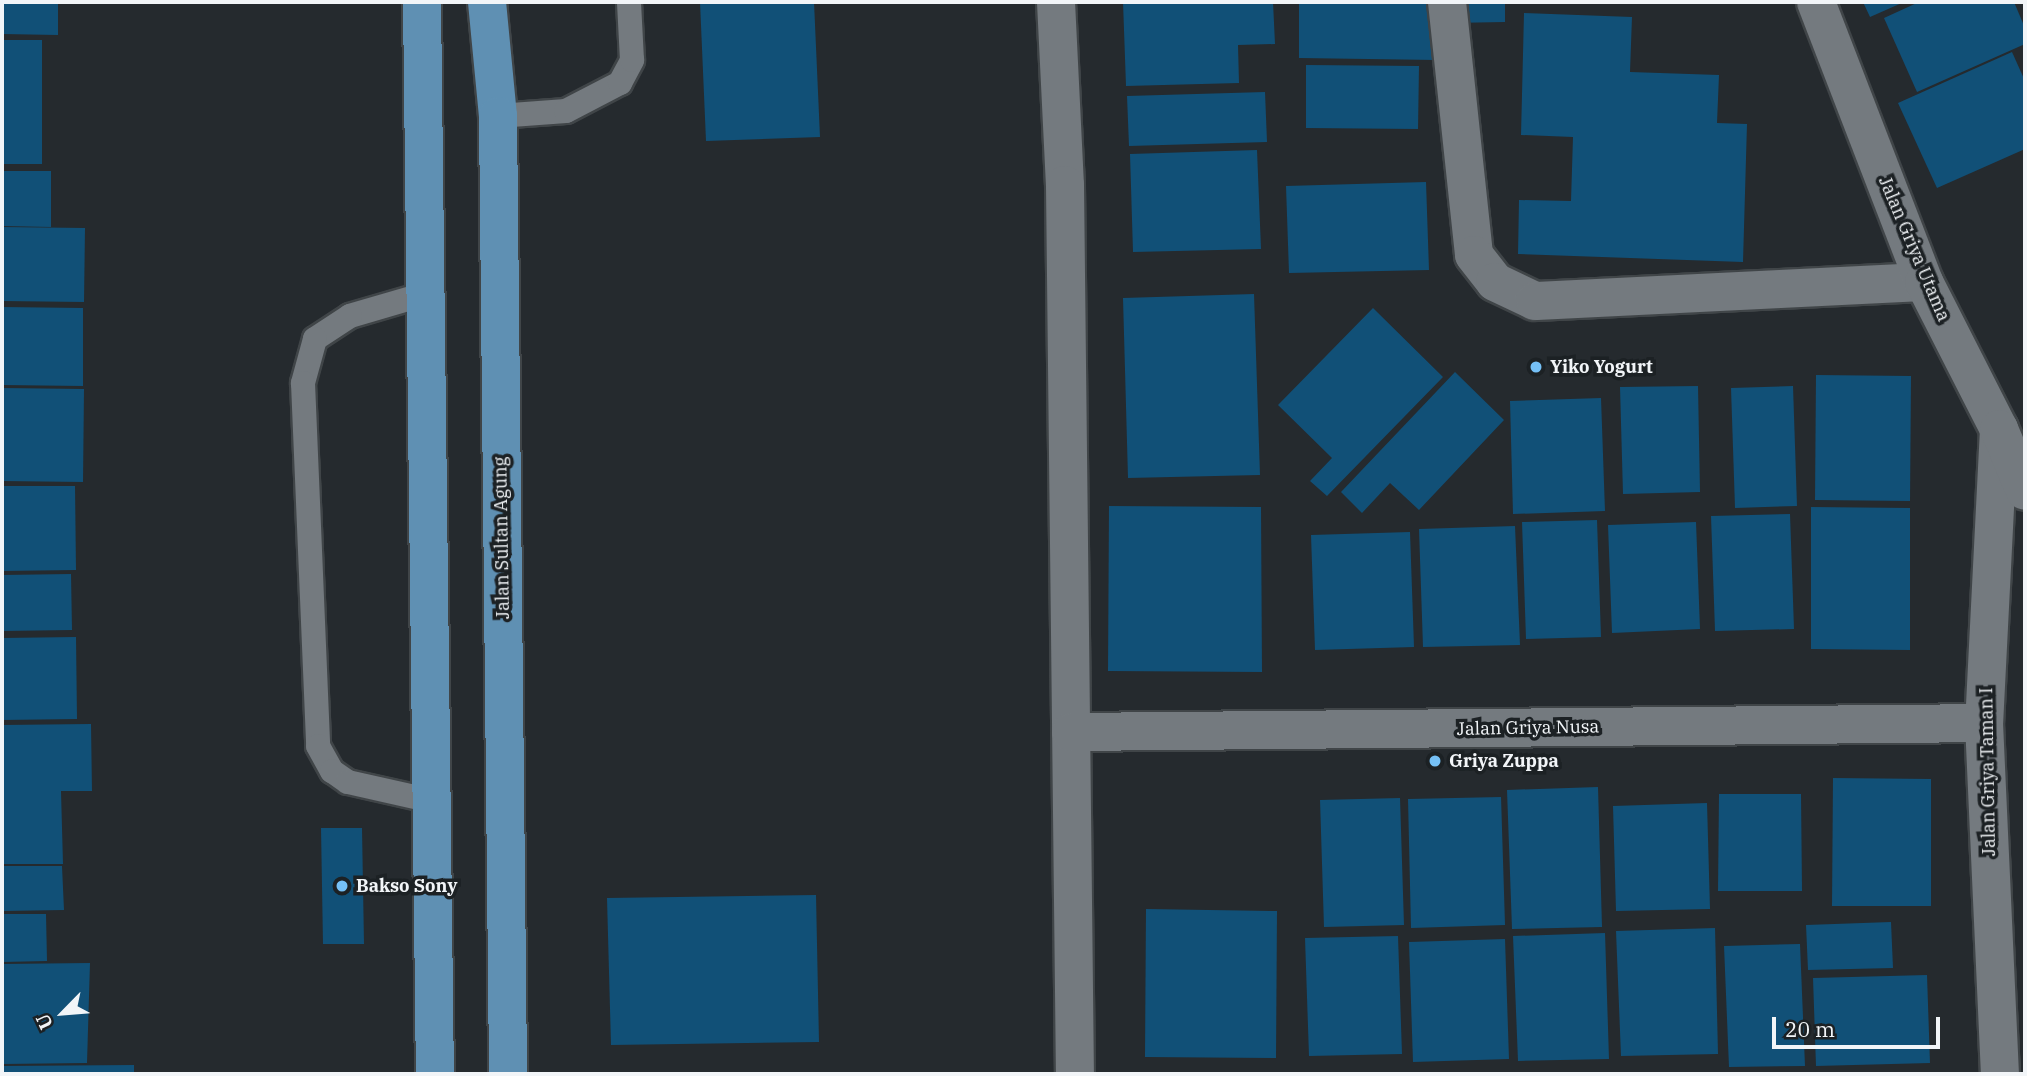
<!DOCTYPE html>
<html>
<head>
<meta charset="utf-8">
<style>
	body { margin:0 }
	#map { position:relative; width:2027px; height:1076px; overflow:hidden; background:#252a2e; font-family:"IBM Plex Serif",serif }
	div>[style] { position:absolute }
	.building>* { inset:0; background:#115077 }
	.roads { filter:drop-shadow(2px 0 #404548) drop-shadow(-2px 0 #404548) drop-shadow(0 2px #404548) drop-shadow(0 -2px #404548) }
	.lane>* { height:24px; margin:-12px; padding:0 12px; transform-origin:12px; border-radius:12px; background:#747a7f }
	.street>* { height:38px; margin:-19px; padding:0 19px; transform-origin:19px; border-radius:19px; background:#747a7f }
	.secondary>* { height:38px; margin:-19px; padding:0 19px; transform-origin:19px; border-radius:19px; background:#747a7f }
	.primary>* { height:38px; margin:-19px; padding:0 19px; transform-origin:19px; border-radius:19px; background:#5f90b3 }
	.dots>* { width:19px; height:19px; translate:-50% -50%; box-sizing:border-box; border:4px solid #1c2124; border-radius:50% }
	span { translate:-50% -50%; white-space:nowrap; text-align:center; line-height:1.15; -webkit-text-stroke:7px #1c2124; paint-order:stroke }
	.street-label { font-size:18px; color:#f2f5f8 }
	.poi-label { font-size:18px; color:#f2f5f8; font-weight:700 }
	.left { translate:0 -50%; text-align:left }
	.frame { position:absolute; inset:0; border:4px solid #f2f5f8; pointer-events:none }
	.north { position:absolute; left:28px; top:978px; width:70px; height:70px; -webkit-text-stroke:5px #1c2124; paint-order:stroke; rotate:245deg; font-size:19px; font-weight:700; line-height:28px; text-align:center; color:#f2f5f8 }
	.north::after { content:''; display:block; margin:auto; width:24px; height:32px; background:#f2f5f8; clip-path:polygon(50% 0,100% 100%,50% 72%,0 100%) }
	.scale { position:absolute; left:1772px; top:1017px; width:168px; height:32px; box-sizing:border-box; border:4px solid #f2f5f8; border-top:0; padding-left:9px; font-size:21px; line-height:24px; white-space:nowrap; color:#f2f5f8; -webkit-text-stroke:5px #1c2124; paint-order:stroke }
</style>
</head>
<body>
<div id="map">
	<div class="building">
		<div style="clip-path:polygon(2px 2px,58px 2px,58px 35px,2px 34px)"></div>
		<div style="clip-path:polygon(700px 2px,814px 2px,820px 137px,706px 141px)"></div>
		<div style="clip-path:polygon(1123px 2px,1273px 2px,1275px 44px,1238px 45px,1239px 83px,1126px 86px)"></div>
		<div style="clip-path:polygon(1299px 2px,1435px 2px,1436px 60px,1299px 58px)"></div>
		<div style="clip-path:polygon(1450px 2px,1505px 2px,1505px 22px,1450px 23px)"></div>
		<div style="clip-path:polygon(1863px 2px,1904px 2px,1870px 17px)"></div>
		<div style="clip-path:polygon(1919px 2px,2014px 2px,2025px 28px,2025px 44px,1917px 92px,1884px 18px)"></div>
		<div style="clip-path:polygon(1524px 13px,1632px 17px,1630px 72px,1719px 75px,1717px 123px,1747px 124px,1743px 262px,1518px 254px,1519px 200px,1571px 201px,1573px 137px,1521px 135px)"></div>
		<div style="clip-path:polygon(2px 40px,42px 40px,42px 164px,2px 164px)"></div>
		<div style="clip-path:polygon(2012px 52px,2025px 81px,2025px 149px,1937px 188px,1898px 103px)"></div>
		<div style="clip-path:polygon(1306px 65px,1419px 66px,1418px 129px,1306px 128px)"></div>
		<div style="clip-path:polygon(1265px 92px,1267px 142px,1129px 146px,1127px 96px)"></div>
		<div style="clip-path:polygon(1257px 150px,1261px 249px,1133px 252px,1130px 154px)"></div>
		<div style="clip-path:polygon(2px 171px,51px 171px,51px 227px,2px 226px)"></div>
		<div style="clip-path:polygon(1426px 182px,1429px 270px,1289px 273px,1286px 186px)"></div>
		<div style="clip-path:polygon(2px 227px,85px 228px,84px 302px,2px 301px)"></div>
		<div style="clip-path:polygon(1254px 294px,1260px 475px,1128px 478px,1123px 298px)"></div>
		<div style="clip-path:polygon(2px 307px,83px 308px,83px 386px,2px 385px)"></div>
		<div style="clip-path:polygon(1373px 308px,1443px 377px,1327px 496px,1310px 481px,1332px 458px,1278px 405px)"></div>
		<div style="clip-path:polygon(1455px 372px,1504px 420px,1419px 510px,1390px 483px,1362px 513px,1341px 492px)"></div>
		<div style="clip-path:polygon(1816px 375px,1911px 376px,1910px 501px,1815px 500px)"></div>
		<div style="clip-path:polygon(1698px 386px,1700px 492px,1623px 494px,1620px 387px)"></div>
		<div style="clip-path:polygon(1793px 386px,1797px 506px,1735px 508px,1731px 388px)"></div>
		<div style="clip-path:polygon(2px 388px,84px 389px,83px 482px,2px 481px)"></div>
		<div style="clip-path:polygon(1601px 398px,1605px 511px,1513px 514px,1510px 401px)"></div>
		<div style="clip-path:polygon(2px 486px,75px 486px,76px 570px,2px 571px)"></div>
		<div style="clip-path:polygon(1109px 506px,1261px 507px,1262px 672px,1108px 671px)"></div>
		<div style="clip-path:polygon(1811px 507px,1910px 508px,1910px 650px,1811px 649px)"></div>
		<div style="clip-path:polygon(1790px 514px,1794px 629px,1715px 631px,1711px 516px)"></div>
		<div style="clip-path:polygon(1597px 520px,1601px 637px,1526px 639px,1522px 522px)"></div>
		<div style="clip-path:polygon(1696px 522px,1700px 629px,1612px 633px,1608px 525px)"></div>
		<div style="clip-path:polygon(1515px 526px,1520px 645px,1423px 647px,1419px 529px)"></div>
		<div style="clip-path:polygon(1410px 532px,1414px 647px,1315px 650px,1311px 535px)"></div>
		<div style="clip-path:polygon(71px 574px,72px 630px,2px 631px,2px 575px)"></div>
		<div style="clip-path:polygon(76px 637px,77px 719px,2px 720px,2px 638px)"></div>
		<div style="clip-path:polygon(91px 724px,92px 791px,61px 791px,63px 864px,2px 864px,2px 725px)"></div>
		<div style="clip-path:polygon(1833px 778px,1931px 779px,1931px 906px,1832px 906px)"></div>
		<div style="clip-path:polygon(1598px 787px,1602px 927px,1512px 929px,1507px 790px)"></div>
		<div style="clip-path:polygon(1719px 794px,1801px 794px,1802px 891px,1718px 891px)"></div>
		<div style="clip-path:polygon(1501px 797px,1505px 925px,1411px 928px,1408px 799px)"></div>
		<div style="clip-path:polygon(1400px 798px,1404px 925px,1324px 927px,1320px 800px)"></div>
		<div style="clip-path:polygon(1707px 803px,1710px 909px,1616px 911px,1613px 806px)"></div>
		<div style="clip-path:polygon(321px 828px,362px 828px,364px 944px,323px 944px)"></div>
		<div style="clip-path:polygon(2px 866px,62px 866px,64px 910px,2px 911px)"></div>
		<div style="clip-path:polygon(816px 895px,819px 1042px,611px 1045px,607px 898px)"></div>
		<div style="clip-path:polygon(1146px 909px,1277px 911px,1276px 1058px,1145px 1057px)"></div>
		<div style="clip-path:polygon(2px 914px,46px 914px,47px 961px,2px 962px)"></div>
		<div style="clip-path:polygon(1891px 922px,1893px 968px,1808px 970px,1806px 925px)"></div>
		<div style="clip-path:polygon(1715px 928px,1718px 1054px,1621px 1056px,1616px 931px)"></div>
		<div style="clip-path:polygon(1605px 933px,1609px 1059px,1518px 1061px,1513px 936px)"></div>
		<div style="clip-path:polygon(1398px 936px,1402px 1054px,1309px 1056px,1305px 938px)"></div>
		<div style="clip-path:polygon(1505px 939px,1509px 1059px,1413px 1062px,1409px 942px)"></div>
		<div style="clip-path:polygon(1800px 944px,1805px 1066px,1729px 1067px,1724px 946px)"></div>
		<div style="clip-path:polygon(90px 963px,87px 1063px,2px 1064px,2px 964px)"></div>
		<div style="clip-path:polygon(1927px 975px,1930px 1063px,1816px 1066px,1813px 978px)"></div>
		<div style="clip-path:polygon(134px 1065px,134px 1074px,2px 1074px,2px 1066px)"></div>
	</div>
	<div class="roads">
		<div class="lane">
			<div style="left:498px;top:116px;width:68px;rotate:-4.2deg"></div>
			<div style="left:566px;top:111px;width:61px;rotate:-27.4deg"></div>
			<div style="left:620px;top:83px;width:26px;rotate:-62deg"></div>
			<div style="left:632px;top:60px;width:58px;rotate:-93deg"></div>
			<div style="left:425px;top:294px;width:78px;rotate:163.7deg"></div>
			<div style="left:350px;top:316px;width:42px;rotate:146.7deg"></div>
			<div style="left:315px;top:339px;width:46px;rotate:105.3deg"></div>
			<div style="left:303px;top:383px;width:363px;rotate:87.6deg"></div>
			<div style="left:318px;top:746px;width:29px;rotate:61deg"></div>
			<div style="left:332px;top:771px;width:19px;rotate:35deg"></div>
			<div style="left:348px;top:782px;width:86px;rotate:12.7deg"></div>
		</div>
		<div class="street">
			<div style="left:1056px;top:2px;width:183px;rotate:87.2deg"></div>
			<div style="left:1065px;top:185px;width:889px;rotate:89.36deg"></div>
			<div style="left:1447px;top:2px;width:254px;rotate:83.9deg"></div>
			<div style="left:1474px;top:255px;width:34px;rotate:52deg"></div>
			<div style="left:1495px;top:282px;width:44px;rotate:25.4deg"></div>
			<div style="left:1535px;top:301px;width:389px;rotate:-2.8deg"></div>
			<div style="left:1999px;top:429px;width:294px;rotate:92.9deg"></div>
			<div style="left:1984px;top:723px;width:351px;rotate:87.4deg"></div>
			<div style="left:1071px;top:732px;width:913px;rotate:-0.56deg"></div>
		</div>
		<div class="secondary">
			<div style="left:1816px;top:2px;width:300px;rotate:68.9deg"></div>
			<div style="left:1924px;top:282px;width:165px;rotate:63deg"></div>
			<div style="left:1999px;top:429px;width:67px;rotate:67.2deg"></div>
		</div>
		<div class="primary">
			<div style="left:422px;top:2px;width:1072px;rotate:89.31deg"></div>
			<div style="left:487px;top:2px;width:115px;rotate:84.5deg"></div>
			<div style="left:498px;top:116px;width:958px;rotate:89.4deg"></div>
		</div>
	</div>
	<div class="dots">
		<div style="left:1536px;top:367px;background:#75c0f6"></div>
		<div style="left:1435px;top:761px;background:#75c0f6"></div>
		<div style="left:342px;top:886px;background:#75c0f6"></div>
	</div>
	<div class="street-label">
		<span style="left:1914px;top:249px;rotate:67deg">Jalan Griya Utama</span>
		<span style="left:502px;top:538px;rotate:-91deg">Jalan Sultan Agung</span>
		<span style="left:1528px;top:728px;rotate:-1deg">Jalan Griya Nusa</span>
		<span style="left:1988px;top:772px;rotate:-91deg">Jalan Griya Taman I</span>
	</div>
	<div class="poi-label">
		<span class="left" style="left:1550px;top:367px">Yiko Yogurt</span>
		<span class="left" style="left:1449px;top:761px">Griya Zuppa</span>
		<span class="left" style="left:356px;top:886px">Bakso Sony</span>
	</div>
	<div class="frame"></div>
	<div class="north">U</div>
	<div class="scale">20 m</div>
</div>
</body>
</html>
